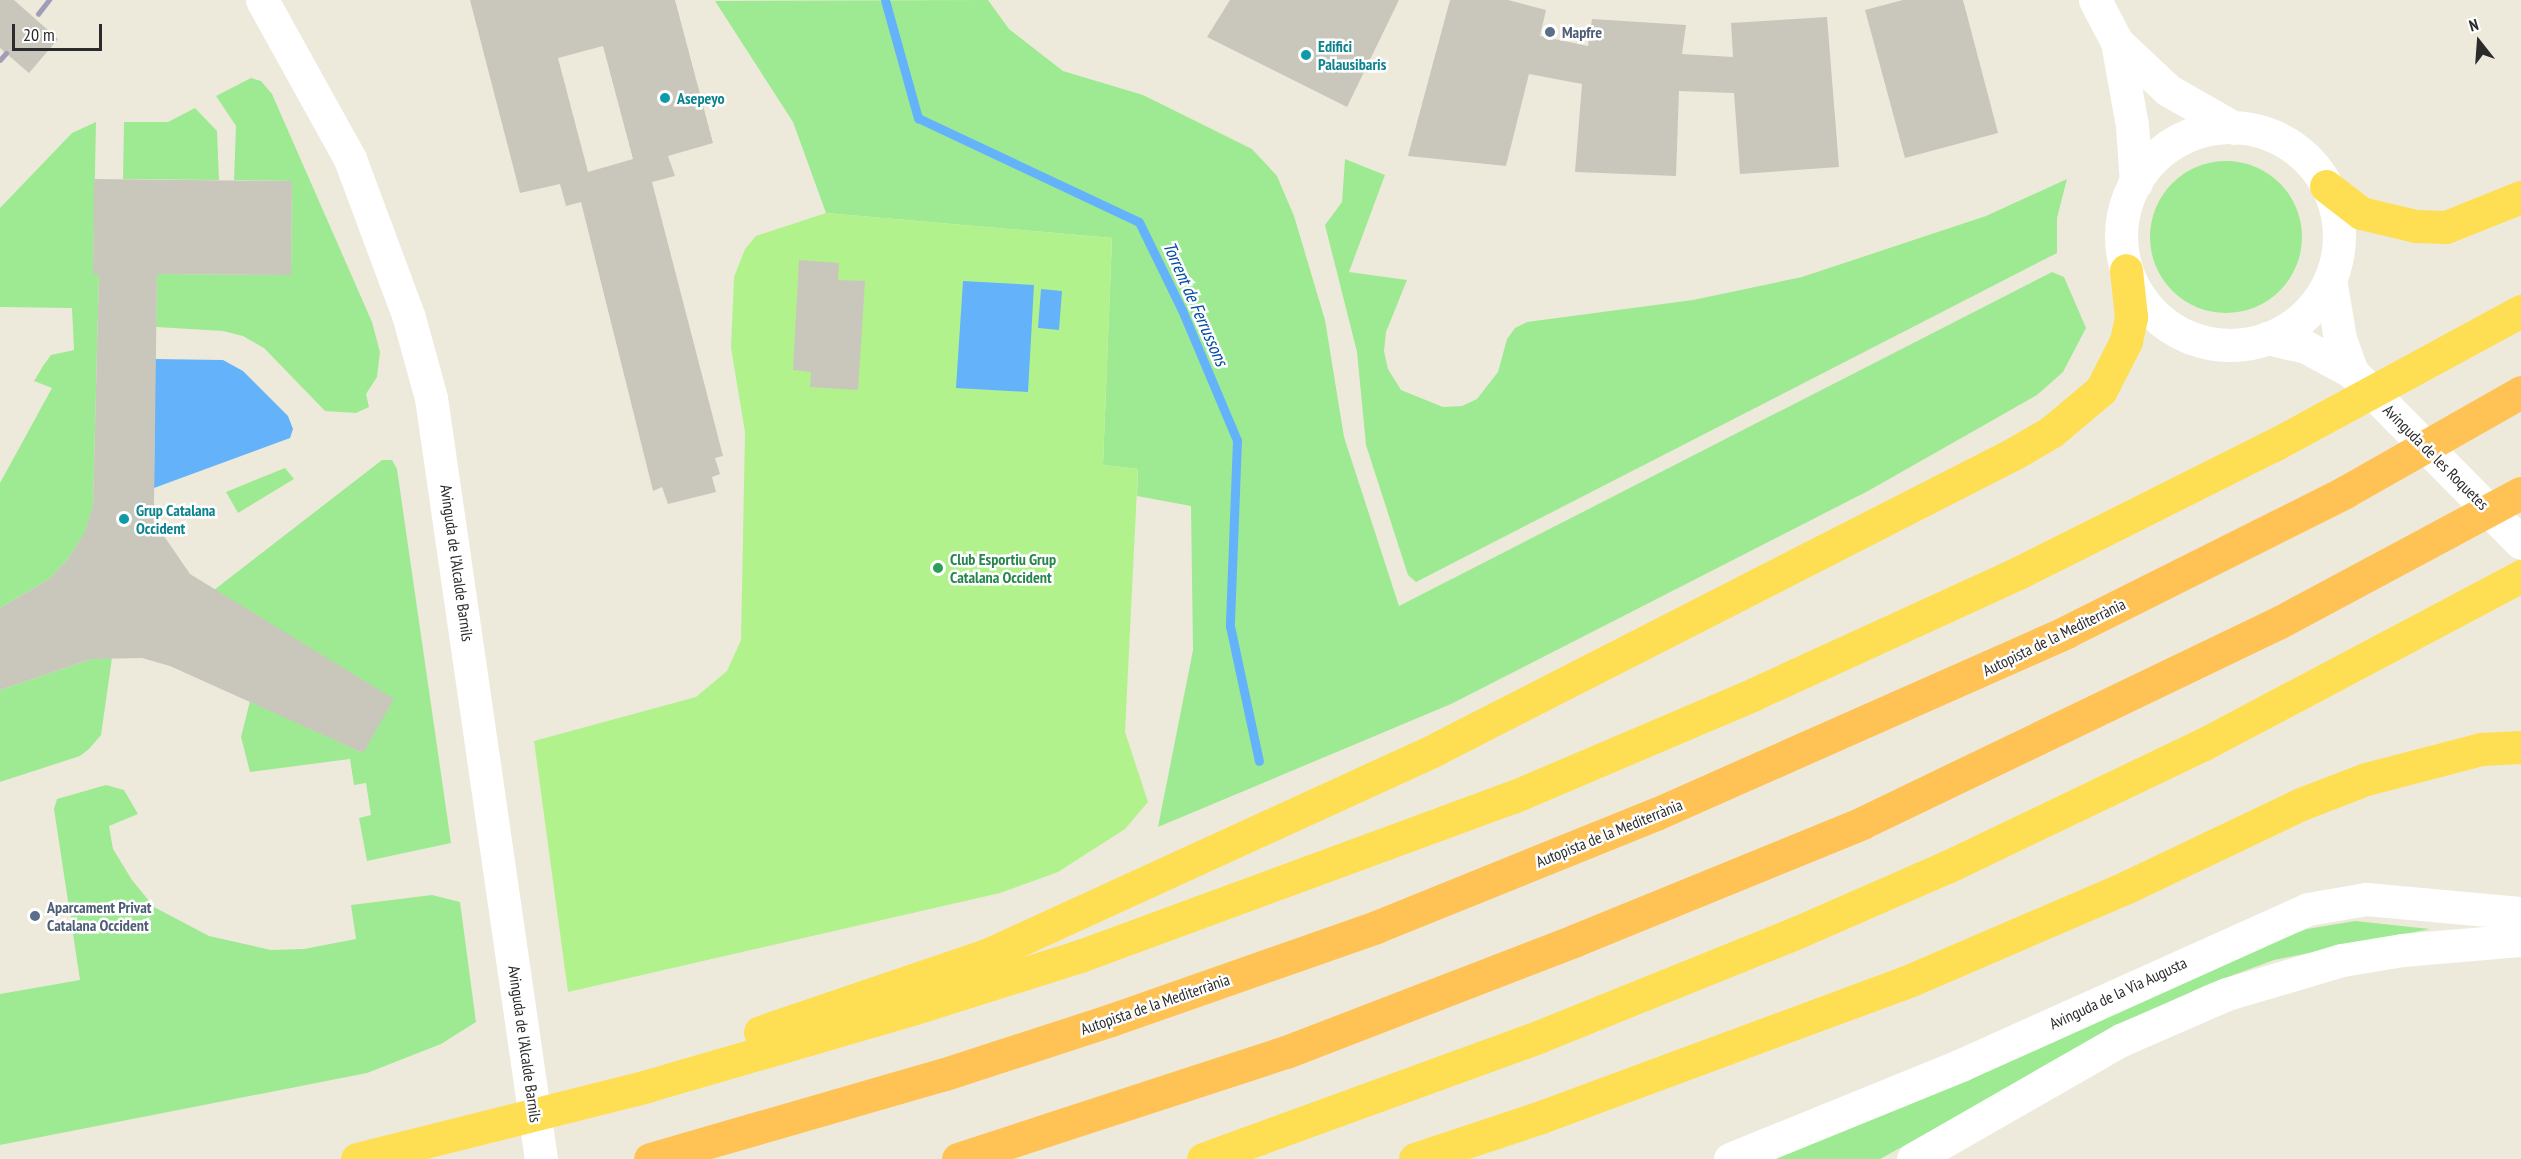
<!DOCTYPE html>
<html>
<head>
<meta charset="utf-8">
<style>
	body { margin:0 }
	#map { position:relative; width:2521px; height:1159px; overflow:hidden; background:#eeeadb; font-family:"PT Sans Narrow",sans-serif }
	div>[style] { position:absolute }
	.green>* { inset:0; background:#9eea92 }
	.round { border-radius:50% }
	.pitch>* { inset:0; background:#b2f28d }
	.water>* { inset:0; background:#64b3fa }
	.stream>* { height:9px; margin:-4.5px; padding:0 4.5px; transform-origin:4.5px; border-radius:4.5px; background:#64b3fa }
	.building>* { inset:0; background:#c9c6bb }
	.tertiary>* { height:33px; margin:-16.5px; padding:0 16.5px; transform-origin:16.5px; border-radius:16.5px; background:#fff }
	.tertiary>.ring { margin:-16.5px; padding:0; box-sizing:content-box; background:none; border:33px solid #fff; border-radius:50% }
	.trunk>* { height:33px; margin:-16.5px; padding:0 16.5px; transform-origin:16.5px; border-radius:16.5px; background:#fede52 }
	.motorway>* { height:33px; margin:-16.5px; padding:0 16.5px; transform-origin:16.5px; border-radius:16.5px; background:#ffc255 }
	.rail>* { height:4.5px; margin:-2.25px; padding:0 2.25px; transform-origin:2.25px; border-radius:2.25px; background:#9f9db7 }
	.dots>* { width:16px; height:16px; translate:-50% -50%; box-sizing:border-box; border:3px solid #fff; border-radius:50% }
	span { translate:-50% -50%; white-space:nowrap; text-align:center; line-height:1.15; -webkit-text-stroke:5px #fff; paint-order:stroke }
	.service-label { font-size:16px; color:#4e5e75; font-weight:700 }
	.left { translate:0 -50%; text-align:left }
	.culture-label { font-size:16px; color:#0d838f; font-weight:700 }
	.street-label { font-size:16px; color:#2b2b2b }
	.leisure-label { font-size:16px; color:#27864d; font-weight:700 }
	.water-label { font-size:18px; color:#004ba9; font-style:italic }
	.north { position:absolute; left:2449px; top:12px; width:60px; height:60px; -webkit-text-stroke:4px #fff; paint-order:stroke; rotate:343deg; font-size:16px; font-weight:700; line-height:24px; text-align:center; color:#2b2b2b }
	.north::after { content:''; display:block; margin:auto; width:21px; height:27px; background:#2b2b2b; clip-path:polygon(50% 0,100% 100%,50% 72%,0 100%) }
	.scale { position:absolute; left:12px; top:24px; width:90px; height:27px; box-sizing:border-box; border:3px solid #2b2b2b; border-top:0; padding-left:8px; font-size:18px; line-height:21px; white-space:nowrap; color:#2b2b2b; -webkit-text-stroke:4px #fff; paint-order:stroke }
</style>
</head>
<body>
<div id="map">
	<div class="green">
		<div style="clip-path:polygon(988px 0,1009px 29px,1063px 71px,1143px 95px,1252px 149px,1277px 176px,1294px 216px,1325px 320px,1344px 437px,1399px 606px,2052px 272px,2064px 277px,2086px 328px,2063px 372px,2037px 395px,1868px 491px,1451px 704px,1158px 827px,1193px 650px,1191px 506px,1137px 496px,1138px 469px,1103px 465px,1112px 238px,826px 213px,793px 122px,715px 1px)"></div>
		<div style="clip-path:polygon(251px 78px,261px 81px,272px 94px,372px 322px,380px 352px,377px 377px,366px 394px,369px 407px,356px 413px,325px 411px,264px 348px,243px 336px,223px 331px,156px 327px,157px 274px,291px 275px,292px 181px,234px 180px,236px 126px,216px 96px)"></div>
		<div style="clip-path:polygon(195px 108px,217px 131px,219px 180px,123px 179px,124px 122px,168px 122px)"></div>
		<div style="clip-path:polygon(96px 122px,93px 273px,99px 274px,93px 505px,85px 533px,68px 559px,49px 579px,0 608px,0 483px,52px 388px,34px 381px,43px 366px,51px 355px,74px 350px,72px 308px,0 307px,0 208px,72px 133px)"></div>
		<div style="clip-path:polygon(1345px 159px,1385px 175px,1349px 272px,1407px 280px,1386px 332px,1384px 351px,1388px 369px,1401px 390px,1443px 407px,1462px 406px,1477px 399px,1498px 372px,1507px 339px,1515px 328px,1527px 322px,1693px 300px,1802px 277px,1986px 216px,2067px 179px,2057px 218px,2057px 253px,1416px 582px,1408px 575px,1366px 445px,1357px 352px,1325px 225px,1342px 202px)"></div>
		<div class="round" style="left:2150px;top:161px;width:152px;height:152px"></div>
		<div style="clip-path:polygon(382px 460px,392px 460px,397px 469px,451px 843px,367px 861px,359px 818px,371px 815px,366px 783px,354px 785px,350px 759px,250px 772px,241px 737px,250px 701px,361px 752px,366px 747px,214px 590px)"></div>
		<div style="clip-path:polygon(285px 468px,294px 479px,238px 513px,226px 492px)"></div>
		<div style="clip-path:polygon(112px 658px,101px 735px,89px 749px,80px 756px,0 782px,0 690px,92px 659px)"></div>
		<div style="clip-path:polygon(106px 785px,124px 790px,138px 814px,109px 826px,113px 849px,132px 880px,154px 907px,209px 936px,271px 950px,304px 949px,356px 939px,351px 905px,432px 895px,460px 902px,476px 1022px,441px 1044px,367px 1073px,0 1145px,0 994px,80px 980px,54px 809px,57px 799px)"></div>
		<div style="clip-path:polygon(2355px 921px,2430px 929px,2274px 960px,2206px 985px,2144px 1014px,1880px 1159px,1775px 1159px,1917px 1101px,2280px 938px,2307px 929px)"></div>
	</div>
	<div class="pitch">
		<div style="clip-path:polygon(826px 213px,1112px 238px,1103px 465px,1138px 469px,1125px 732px,1148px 802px,1125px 829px,1058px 872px,1000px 893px,568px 992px,534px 741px,696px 697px,727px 671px,741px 640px,745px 432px,731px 348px,734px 277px,745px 249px,756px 236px)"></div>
	</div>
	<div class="water">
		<div style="clip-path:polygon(963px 281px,1034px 285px,1028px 392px,956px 388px)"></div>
		<div style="clip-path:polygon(1041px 289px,1062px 291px,1059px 330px,1038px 328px)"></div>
		<div style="clip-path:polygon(155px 359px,223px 360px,243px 371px,288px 416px,293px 429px,290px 438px,154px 488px)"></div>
	</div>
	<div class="stream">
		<div style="left:885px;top:0;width:123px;rotate:74.4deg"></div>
		<div style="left:918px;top:118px;width:244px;rotate:25.2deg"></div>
		<div style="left:1139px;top:222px;width:98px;rotate:64deg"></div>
		<div style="left:1182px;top:310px;width:141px;rotate:67.1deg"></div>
		<div style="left:1237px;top:440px;width:186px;rotate:92.2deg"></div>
		<div style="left:1230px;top:626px;width:138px;rotate:77.9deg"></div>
	</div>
	<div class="building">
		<div style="clip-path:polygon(0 0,14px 0,58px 39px,29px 73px,0 48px)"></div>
		<div style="clip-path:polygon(evenodd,470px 0,675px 0,713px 143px,668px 156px,675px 176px,652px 182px,723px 456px,715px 458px,720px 474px,712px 477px,716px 492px,668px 504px,662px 487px,653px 491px,581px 202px,566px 206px,560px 184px,520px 193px,470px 0,603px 46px,633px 159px,588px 172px,558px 58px,603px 46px)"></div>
		<div style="clip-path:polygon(1230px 0,1399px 0,1347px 107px,1207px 37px)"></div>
		<div style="clip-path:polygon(1450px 0,1508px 0,1546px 10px,1540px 36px,1588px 46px,1592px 19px,1686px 25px,1682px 54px,1733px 57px,1731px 23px,1827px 17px,1839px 167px,1740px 174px,1734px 93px,1679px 91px,1676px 176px,1575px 172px,1582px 84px,1529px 74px,1506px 166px,1408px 156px)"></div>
		<div style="clip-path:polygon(1903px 0,1963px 0,1998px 133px,1905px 158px,1865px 10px)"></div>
		<div style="clip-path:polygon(94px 179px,292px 181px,291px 275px,157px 274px,154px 503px,162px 533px,190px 574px,394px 699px,363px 753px,170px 666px,142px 658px,92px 659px,0 690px,0 608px,49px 579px,68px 559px,85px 532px,93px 505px,99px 274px,93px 274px)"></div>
		<div style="clip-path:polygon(799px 260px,839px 263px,838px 280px,865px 281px,858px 390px,810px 387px,811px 372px,793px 370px)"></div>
	</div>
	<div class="tertiary">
		<div style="left:262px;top:0;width:182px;rotate:61deg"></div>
		<div style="left:350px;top:159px;width:170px;rotate:69.6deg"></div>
		<div style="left:409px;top:318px;width:83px;rotate:74.6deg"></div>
		<div style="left:431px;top:398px;width:769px;rotate:81.78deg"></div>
		<div style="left:2095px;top:0;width:47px;rotate:62.4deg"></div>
		<div style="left:2117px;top:42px;width:84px;rotate:79.8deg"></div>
		<div style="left:2132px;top:125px;width:58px;rotate:86.1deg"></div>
		<div style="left:2117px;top:42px;width:70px;rotate:43.3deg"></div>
		<div style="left:2168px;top:90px;width:76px;rotate:29.9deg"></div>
		<div class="ring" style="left:2121px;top:127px;width:185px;height:185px"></div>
		<div style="left:2330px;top:279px;width:61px;rotate:80.5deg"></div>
		<div style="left:2340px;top:339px;width:35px;rotate:70deg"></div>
		<div style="left:2267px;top:338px;width:40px;rotate:13deg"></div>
		<div style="left:2306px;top:347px;width:52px;rotate:28.5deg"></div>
		<div style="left:2352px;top:372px;width:240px;rotate:45.3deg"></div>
		<div style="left:1730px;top:1159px;width:249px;rotate:-22.1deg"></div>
		<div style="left:1961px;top:1065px;width:380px;rotate:-24.2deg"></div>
		<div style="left:2308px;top:909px;width:59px;rotate:-9.8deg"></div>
		<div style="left:2366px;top:899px;width:156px;rotate:5.2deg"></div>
		<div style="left:1913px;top:1159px;width:240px;rotate:-29.8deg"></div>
		<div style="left:2121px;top:1040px;width:116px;rotate:-23.5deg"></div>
		<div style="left:2227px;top:994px;width:120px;rotate:-16.5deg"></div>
		<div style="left:2342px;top:960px;width:61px;rotate:-9.5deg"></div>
		<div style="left:2402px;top:950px;width:119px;rotate:-4.8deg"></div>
	</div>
	<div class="trunk">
		<div style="left:2326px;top:186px;width:44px;rotate:37.6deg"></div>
		<div style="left:2361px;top:213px;width:56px;rotate:13.5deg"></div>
		<div style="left:2415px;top:226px;width:31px;rotate:2deg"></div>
		<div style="left:2446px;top:227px;width:81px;rotate:-21.8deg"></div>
		<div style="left:760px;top:1032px;width:242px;rotate:-18.8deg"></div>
		<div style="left:989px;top:954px;width:492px;rotate:-24.6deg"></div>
		<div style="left:1436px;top:749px;width:650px;rotate:-27.08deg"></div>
		<div style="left:2015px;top:453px;width:42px;rotate:-30.3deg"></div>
		<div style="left:2051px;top:432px;width:65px;rotate:-40deg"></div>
		<div style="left:2101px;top:390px;width:55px;rotate:-63deg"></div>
		<div style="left:2126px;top:341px;width:25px;rotate:-78deg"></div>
		<div style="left:2131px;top:317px;width:47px;rotate:-96.1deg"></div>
		<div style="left:357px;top:1159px;width:299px;rotate:-14.1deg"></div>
		<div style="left:647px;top:1086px;width:276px;rotate:-16.2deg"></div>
		<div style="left:912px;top:1009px;width:176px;rotate:-17.5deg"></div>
		<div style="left:1080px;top:956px;width:461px;rotate:-20.2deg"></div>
		<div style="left:1513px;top:797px;width:262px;rotate:-23.1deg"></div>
		<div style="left:1754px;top:694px;width:293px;rotate:-24.6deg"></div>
		<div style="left:2020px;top:572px;width:284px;rotate:-26.6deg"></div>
		<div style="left:2274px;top:445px;width:281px;rotate:-28.5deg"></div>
		<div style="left:1203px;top:1159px;width:357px;rotate:-20deg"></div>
		<div style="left:1538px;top:1037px;width:280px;rotate:-22deg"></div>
		<div style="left:1798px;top:932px;width:163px;rotate:-23.6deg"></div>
		<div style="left:1947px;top:867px;width:285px;rotate:-25.6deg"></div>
		<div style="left:2204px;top:744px;width:359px;rotate:-27.9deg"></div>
		<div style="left:1415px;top:1159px;width:133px;rotate:-18.4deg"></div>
		<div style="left:1541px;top:1117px;width:395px;rotate:-20.3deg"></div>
		<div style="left:1911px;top:980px;width:235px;rotate:-23.3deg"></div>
		<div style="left:2127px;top:887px;width:193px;rotate:-25.5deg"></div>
		<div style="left:2301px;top:804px;width:70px;rotate:-21deg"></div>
		<div style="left:2366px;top:779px;width:119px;rotate:-14.6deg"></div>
		<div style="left:2481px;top:749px;width:40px;rotate:-2.9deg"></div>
	</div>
	<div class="motorway">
		<div style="left:650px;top:1159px;width:307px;rotate:-16.1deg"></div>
		<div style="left:945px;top:1074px;width:175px;rotate:-18deg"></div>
		<div style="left:1111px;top:1020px;width:281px;rotate:-19.3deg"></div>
		<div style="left:1376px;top:927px;width:302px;rotate:-22deg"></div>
		<div style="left:1656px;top:814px;width:449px;rotate:-23.9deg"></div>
		<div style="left:2066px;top:632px;width:312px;rotate:-26.6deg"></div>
		<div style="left:2345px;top:492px;width:202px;rotate:-29.6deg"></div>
		<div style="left:958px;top:1159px;width:345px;rotate:-18.1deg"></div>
		<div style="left:1286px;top:1052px;width:311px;rotate:-21.1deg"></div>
		<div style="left:1576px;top:940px;width:309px;rotate:-22.2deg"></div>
		<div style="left:1862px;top:823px;width:464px;rotate:-25.7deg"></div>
		<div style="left:2280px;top:622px;width:273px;rotate:-28.2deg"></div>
	</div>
	<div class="rail">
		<div style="left:38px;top:14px;width:18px;rotate:-52deg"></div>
		<div style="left:0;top:60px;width:9px;rotate:-49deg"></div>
	</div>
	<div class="dots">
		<div style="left:1550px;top:32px;background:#5c6f8a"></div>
		<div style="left:1306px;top:55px;background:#0f9aa8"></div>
		<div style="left:665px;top:98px;background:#0f9aa8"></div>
		<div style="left:124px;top:519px;background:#0f9aa8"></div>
		<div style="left:938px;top:568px;background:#2e9e5b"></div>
		<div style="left:35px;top:916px;background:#5c6f8a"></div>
	</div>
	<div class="service-label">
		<span class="left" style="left:1562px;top:32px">Mapfre</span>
		<span class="left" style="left:47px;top:916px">Aparcament Privat<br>Catalana Occident</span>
	</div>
	<div class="culture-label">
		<span class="left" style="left:1318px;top:55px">Edifici<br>Palausibaris</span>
		<span class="left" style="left:677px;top:98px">Asepeyo</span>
		<span class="left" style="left:136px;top:519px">Grup Catalana<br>Occident</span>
	</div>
	<div class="street-label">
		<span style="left:2436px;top:457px;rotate:45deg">Avinguda de les Roquetes</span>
		<span style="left:457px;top:563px;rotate:82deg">Avinguda de l'Alcalde Barnils</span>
		<span style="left:2054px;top:637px;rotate:-26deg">Autopista de la Mediterrània</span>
		<span style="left:1609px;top:833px;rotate:-22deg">Autopista de la Mediterrània</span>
		<span style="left:2118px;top:993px;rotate:-25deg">Avinguda de la Via Augusta</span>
		<span style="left:1155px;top:1004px;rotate:-19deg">Autopista de la Mediterrània</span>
		<span style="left:525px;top:1044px;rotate:82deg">Avinguda de l'Alcalde Barnils</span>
	</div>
	<div class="leisure-label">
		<span class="left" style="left:950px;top:568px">Club Esportiu Grup<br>Catalana Occident</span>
	</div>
	<div class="water-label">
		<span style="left:1195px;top:304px;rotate:66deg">Torrent de Ferrussons</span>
	</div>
	<div class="north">N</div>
	<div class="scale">20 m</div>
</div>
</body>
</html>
